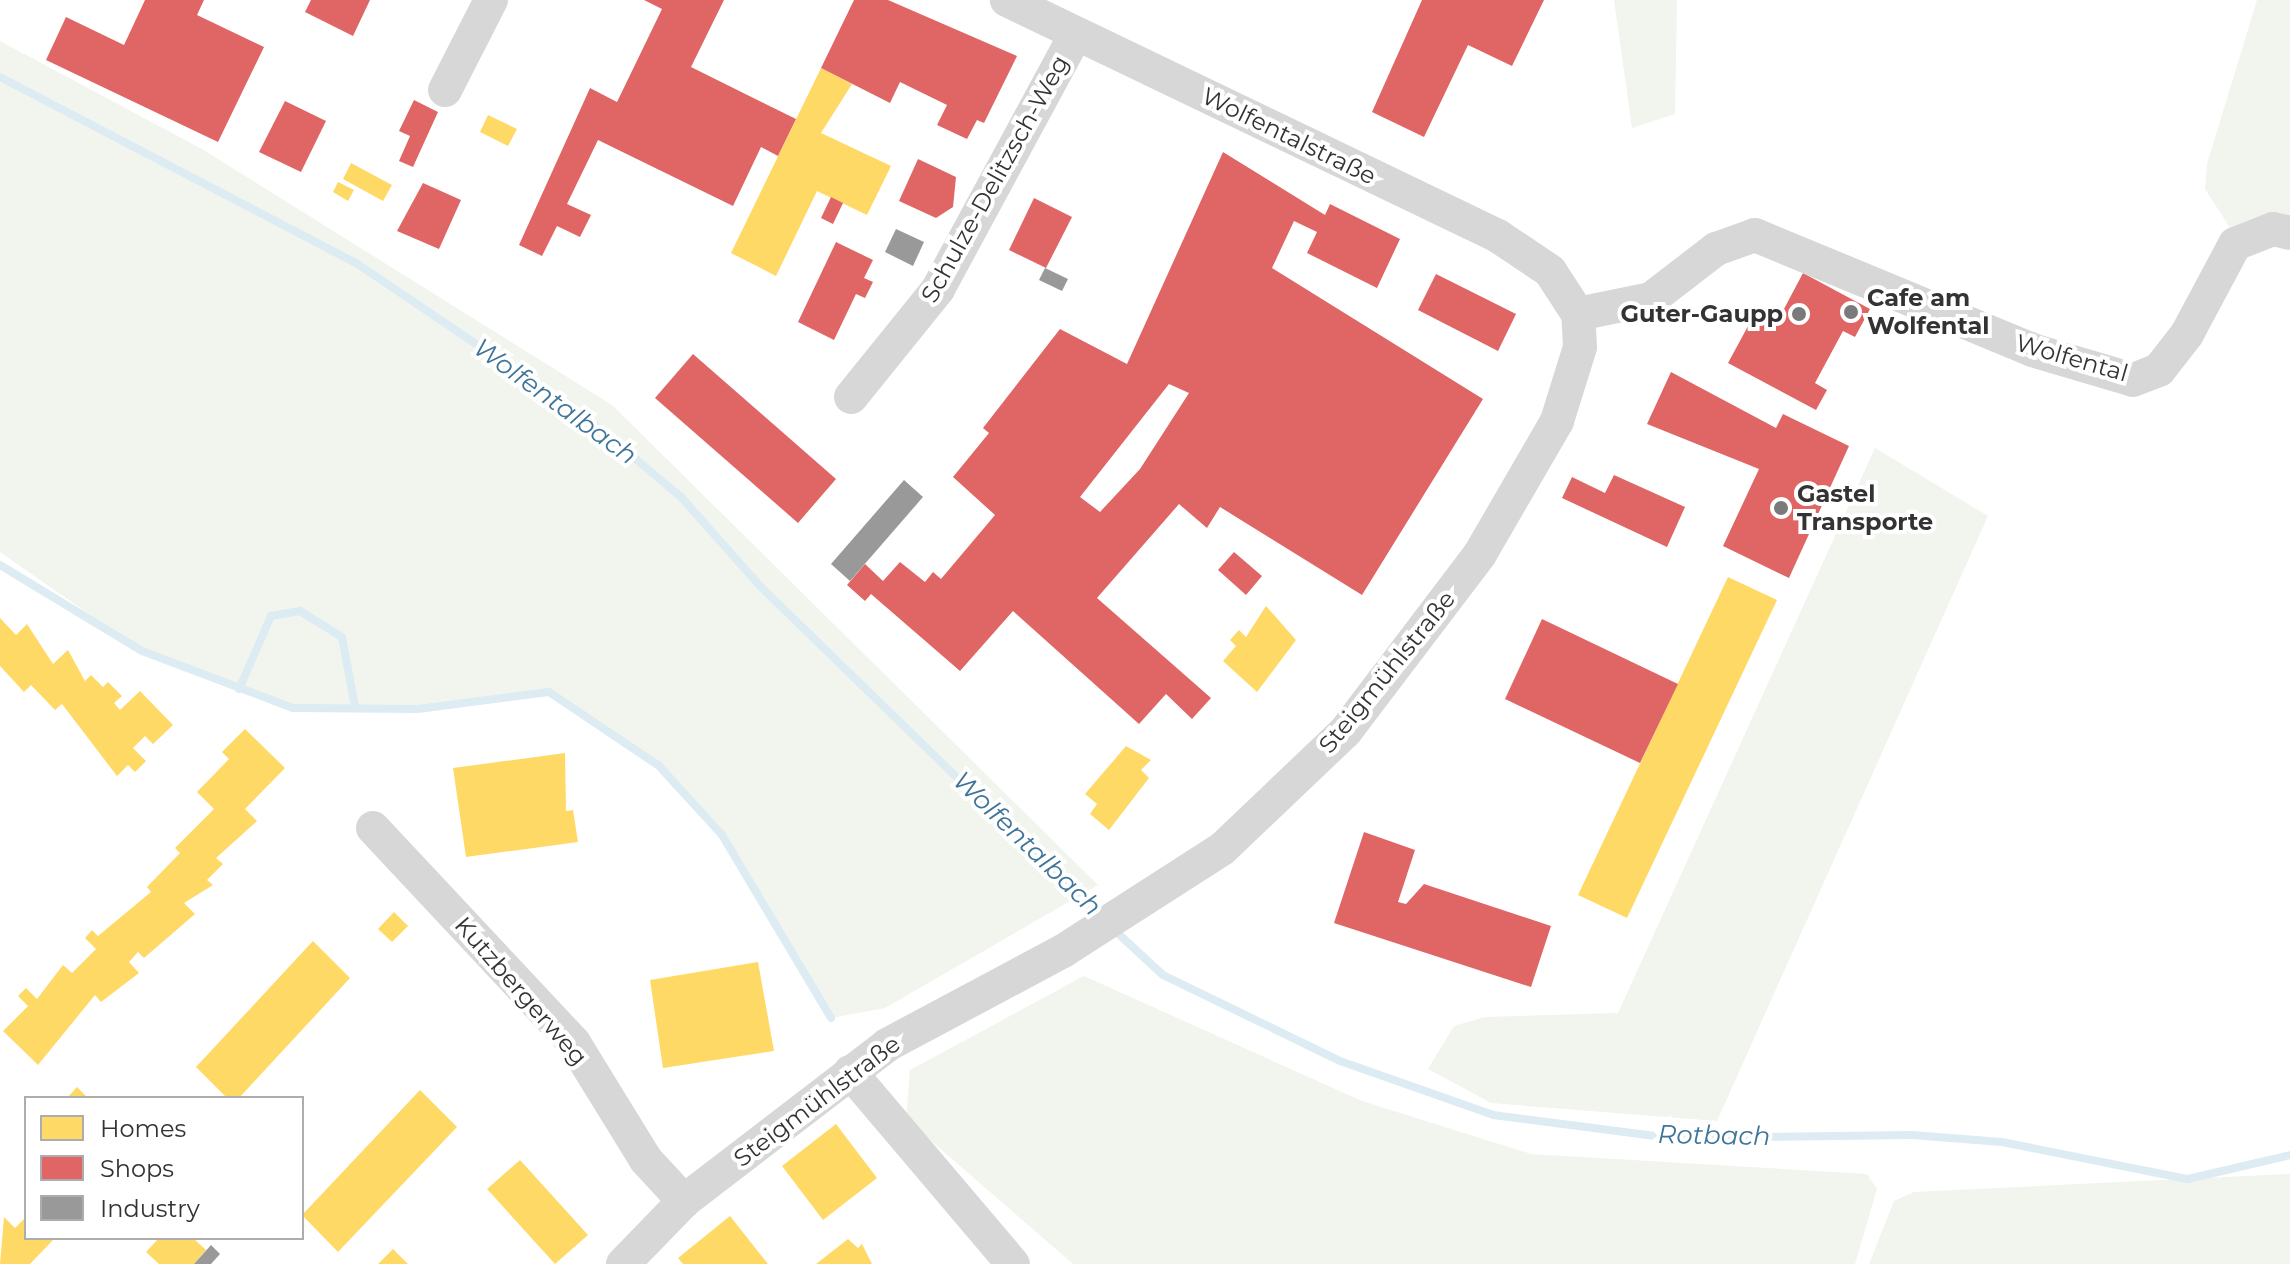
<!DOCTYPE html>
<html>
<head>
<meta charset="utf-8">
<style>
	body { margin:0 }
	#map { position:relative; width:2290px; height:1264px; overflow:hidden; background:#fff; font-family:Montserrat,sans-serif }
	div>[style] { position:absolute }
	.green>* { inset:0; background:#f1f5ed }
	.homes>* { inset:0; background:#ffd966 }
	.shops>* { inset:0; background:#e06666 }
	.industry>* { inset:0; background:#999 }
	.stream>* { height:8px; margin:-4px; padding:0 4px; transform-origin:4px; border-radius:4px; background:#ddebf3 }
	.minor>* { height:34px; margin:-17px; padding:0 17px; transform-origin:17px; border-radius:17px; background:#d7d7d7 }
	.dots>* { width:22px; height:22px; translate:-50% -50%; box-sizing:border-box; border:4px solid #fff; border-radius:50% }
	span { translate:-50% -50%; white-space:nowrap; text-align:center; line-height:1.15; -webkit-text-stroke:8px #fff; paint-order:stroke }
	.street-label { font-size:24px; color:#333 }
	.poi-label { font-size:24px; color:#333; font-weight:700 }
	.left { translate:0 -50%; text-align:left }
	.right { translate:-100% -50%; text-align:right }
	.water-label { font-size:26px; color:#3f7597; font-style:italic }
	.legend { position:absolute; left:24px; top:1096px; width:280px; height:144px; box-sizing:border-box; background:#fff; border:2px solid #adadad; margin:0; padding:10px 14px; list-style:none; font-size:24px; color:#333 }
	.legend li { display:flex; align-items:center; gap:16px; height:40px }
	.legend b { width:40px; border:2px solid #adadad }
</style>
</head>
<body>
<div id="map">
	<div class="green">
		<div style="clip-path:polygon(1614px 0,1677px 0,1675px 114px,1632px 128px)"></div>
		<div style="clip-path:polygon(2257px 0,2290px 0,2290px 228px,2234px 234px,2205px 189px,2207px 164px)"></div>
		<div style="clip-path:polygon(0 41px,202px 149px,612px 405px,1098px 885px,885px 1008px,831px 1018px,722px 835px,659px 766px,549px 692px,418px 709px,293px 708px,142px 651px,0 552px)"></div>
		<div style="clip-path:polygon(1875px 448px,1988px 516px,1717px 1121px,1491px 1103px,1428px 1069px,1454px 1026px,1485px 1017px,1618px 1013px)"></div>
		<div style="clip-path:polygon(1084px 976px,1362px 1101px,1531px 1154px,1867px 1174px,1877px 1189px,1855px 1264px,1073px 1264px,906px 1119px,910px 1070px)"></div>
		<div style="clip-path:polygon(2290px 1174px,2290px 1264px,1869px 1264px,1894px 1201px,1914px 1192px)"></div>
	</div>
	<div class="homes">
		<div style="clip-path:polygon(821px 68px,852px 84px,821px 133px,891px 166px,867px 215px,817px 191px,776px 276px,731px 253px)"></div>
		<div style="clip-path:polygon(488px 115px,517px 129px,508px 146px,480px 132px)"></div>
		<div style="clip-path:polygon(351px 163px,392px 185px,383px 201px,343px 179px)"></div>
		<div style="clip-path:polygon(338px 182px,354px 190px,348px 201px,333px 192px)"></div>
		<div style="clip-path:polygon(1728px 577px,1777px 600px,1627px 918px,1578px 895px)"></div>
		<div style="clip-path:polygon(1266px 606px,1296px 640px,1257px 692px,1223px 661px,1236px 646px,1230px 640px,1239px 630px,1246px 637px)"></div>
		<div style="clip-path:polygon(0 618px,16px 635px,27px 624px,53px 664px,68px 650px,85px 681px,91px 675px,103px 687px,108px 682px,122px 696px,114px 703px,120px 710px,140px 691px,173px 725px,153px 744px,145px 736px,133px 748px,146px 761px,135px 772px,128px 765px,117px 776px,62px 704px,55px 710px,31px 685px,24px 692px,0 666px)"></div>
		<div style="clip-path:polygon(245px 729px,285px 768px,245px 809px,257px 821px,216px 858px,223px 864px,207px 880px,213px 885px,184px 903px,195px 914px,144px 958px,138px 952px,129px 962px,139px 973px,101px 1002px,95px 995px,38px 1065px,3px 1031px,28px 1006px,18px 996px,26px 988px,37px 999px,63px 965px,72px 973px,96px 949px,85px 938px,92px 930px,98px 936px,151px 892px,147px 887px,180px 853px,175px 848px,214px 809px,197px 792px,229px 759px,222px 752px)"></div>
		<div style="clip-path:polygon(1126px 746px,1151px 760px,1141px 770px,1149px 778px,1109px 830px,1090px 814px,1097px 804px,1085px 794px)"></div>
		<div style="clip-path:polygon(565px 753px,566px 811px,573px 810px,578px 842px,466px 857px,453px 768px)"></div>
		<div style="clip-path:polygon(394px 912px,408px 926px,392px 942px,378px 929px)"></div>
		<div style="clip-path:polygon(313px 941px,350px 978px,239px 1098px,227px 1098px,196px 1067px)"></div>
		<div style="clip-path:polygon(758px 962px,774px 1051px,663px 1068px,650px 980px)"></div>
		<div style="clip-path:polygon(77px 1087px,88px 1098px,67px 1098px)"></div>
		<div style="clip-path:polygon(420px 1090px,457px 1127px,338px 1252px,302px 1215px)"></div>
		<div style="clip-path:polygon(836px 1124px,877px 1178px,823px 1220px,782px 1166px)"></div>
		<div style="clip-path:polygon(520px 1160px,588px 1235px,555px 1264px,487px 1189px)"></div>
		<div style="clip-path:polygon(730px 1216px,768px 1264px,683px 1264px,678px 1258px)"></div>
		<div style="clip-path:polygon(4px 1217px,15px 1228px,26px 1217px,26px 1238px,55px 1238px,30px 1264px,0 1264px)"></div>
		<div style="clip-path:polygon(159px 1238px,193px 1238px,206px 1250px,194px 1264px,159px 1264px,146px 1252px)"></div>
		<div style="clip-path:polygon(848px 1239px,858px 1248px,862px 1244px,872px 1264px,816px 1264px)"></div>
		<div style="clip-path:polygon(393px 1249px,408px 1264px,378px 1264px)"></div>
	</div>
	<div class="shops">
		<div style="clip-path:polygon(145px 0,204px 0,197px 15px,264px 47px,218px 142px,46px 60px,66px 17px,124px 45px)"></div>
		<div style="clip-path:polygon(311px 0,370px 0,353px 36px,305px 12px)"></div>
		<div style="clip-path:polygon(644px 0,724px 0,691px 67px,796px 119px,778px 156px,761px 147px,733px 206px,598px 140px,567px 204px,591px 215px,580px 237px,557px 226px,542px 256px,519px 245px,590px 88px,617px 102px,662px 9px)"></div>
		<div style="clip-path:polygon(854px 0,888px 0,1017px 56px,984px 123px,977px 120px,967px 139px,937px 125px,947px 105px,900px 82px,890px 103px,821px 68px)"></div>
		<div style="clip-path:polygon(1422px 0,1544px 0,1512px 66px,1468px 45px,1424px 137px,1372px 112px)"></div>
		<div style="clip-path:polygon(414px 100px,438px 112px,413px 167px,399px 161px,410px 136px,399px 131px)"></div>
		<div style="clip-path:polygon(285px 101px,326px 121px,301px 172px,259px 152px)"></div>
		<div style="clip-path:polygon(evenodd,1223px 152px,1325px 215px,1330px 204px,1400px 239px,1377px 288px,1307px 253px,1317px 232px,1294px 221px,1272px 268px,1483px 399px,1362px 595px,1220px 507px,1207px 528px,1179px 504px,1097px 598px,1211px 698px,1192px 719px,1166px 694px,1139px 724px,1013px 611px,960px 671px,871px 594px,865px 601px,847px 585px,865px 564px,883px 581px,900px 562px,925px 582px,933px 572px,941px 579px,995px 515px,953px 477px,989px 433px,983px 428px,1060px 329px,1127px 364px,1223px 152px,1169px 384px,1189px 393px,1140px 469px,1100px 512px,1080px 497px,1169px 384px)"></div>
		<div style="clip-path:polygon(918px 159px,956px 177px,953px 207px,936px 218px,899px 201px)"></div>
		<div style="clip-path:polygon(423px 183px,461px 200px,439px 249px,397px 231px)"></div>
		<div style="clip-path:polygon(831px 197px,843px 203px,833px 224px,821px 218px)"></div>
		<div style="clip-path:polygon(1034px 198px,1072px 217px,1046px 268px,1009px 250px)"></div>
		<div style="clip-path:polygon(836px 242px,873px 260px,864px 278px,873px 282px,865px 298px,856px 294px,834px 340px,798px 322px)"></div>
		<div style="clip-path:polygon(1803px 273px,1870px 309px,1855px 337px,1843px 331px,1815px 383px,1827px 390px,1816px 410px,1728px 363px,1754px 315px,1775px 326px)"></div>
		<div style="clip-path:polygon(1436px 274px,1516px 314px,1498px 351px,1418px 310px)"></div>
		<div style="clip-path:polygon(693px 354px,836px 479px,798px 523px,655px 398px)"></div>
		<div style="clip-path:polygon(1671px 372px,1776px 428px,1783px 414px,1849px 446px,1789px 578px,1723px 546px,1759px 469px,1647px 424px)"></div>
		<div style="clip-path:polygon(1614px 475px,1685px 507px,1667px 547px,1562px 498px,1572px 477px,1605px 493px)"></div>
		<div style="clip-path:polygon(1234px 552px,1262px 576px,1246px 595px,1218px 570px)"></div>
		<div style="clip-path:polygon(1542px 619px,1678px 684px,1640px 763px,1505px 699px)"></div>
		<div style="clip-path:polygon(1364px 832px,1415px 850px,1398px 902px,1406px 904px,1424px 884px,1551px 926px,1531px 987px,1334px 923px)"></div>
	</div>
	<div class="industry">
		<div style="clip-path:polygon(896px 229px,924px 242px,913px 266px,885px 252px)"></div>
		<div style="clip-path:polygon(1045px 268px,1068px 279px,1062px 291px,1039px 280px)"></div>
		<div style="clip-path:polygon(904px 480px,923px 497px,850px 581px,831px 564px)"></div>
		<div style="clip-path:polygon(211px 1245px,220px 1254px,211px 1264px,194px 1264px)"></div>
	</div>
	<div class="stream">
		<div style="left:0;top:77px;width:405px;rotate:27.6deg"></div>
		<div style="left:359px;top:265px;width:277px;rotate:34deg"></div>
		<div style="left:589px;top:420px;width:120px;rotate:39.9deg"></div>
		<div style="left:681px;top:497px;width:120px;rotate:48.4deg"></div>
		<div style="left:761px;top:587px;width:472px;rotate:44.2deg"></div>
		<div style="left:0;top:565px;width:166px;rotate:31.2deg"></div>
		<div style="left:142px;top:651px;width:161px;rotate:20.7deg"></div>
		<div style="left:293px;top:708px;width:125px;rotate:0.5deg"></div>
		<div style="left:418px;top:709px;width:132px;rotate:-7.4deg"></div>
		<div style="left:549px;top:692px;width:133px;rotate:33.9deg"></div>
		<div style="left:659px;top:766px;width:93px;rotate:47.6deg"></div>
		<div style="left:722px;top:835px;width:213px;rotate:59.2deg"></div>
		<div style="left:239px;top:689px;width:80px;rotate:-66.3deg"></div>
		<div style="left:271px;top:616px;width:29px;rotate:-10deg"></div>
		<div style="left:300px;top:611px;width:49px;rotate:31.8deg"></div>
		<div style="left:342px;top:637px;width:71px;rotate:79.5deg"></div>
		<div style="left:1112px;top:928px;width:69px;rotate:42.7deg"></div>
		<div style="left:1163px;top:975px;width:197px;rotate:25.9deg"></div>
		<div style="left:1340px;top:1061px;width:162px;rotate:19.4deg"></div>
		<div style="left:1493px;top:1115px;width:179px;rotate:7.4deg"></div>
		<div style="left:1671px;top:1138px;width:241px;rotate:-0.7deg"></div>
		<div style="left:1912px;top:1135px;width:90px;rotate:4.4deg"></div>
		<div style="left:2002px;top:1142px;width:190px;rotate:11.3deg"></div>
		<div style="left:2188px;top:1179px;width:105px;rotate:-13.2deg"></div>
	</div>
	<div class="minor">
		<div style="left:445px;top:90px;width:101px;rotate:-62.9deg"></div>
		<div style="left:1578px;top:314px;width:75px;rotate:-11.6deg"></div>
		<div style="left:1651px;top:299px;width:82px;rotate:-37.6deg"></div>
		<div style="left:1716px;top:249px;width:41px;rotate:-19.7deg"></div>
		<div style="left:1755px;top:235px;width:300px;rotate:22.5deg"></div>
		<div style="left:2032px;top:350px;width:105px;rotate:16.5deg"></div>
		<div style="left:2133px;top:380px;width:28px;rotate:-21deg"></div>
		<div style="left:2159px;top:370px;width:46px;rotate:-52.1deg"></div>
		<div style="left:2187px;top:334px;width:102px;rotate:-61.9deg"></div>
		<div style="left:2235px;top:244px;width:41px;rotate:-21.5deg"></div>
		<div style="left:2273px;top:229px;width:17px;rotate:13deg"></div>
		<div style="left:851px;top:397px;width:139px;rotate:-51.1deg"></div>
		<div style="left:938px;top:289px;width:290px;rotate:-61.6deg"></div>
		<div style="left:373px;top:828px;width:294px;rotate:46.9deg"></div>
		<div style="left:574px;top:1043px;width:137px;rotate:58.4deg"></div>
		<div style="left:646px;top:1160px;width:56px;rotate:47.2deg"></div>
		<div style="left:850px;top:1072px;width:252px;rotate:49.7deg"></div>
		<div style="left:623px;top:1264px;width:88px;rotate:-45.9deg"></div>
		<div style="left:684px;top:1201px;width:256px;rotate:-37.5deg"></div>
		<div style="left:887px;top:1045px;width:200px;rotate:-28.1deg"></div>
		<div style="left:1063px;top:951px;width:189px;rotate:-32.7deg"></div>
		<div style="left:1222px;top:849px;width:170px;rotate:-43.6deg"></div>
		<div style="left:1345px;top:732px;width:223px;rotate:-52.8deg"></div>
		<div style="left:1480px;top:554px;width:154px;rotate:-59.9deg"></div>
		<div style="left:1557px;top:421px;width:77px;rotate:-72.7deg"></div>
		<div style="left:1580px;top:347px;width:33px;rotate:-93deg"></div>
		<div style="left:1578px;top:314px;width:51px;rotate:-123.1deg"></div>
		<div style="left:1550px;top:271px;width:63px;rotate:-146.1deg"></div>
		<div style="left:1498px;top:236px;width:545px;rotate:-154.33deg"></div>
	</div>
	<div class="dots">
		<div style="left:1851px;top:312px;background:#7a7a7a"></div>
		<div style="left:1799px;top:314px;background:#7a7a7a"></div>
		<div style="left:1781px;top:508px;background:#7a7a7a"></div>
	</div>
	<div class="street-label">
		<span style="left:1289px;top:136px;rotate:26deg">Wolfentalstraße</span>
		<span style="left:995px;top:179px;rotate:-61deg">Schulze-Delitzsch-Weg</span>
		<span style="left:2072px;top:358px;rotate:16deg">Wolfental</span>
		<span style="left:1387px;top:672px;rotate:-51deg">Steigmühlstraße</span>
		<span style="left:521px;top:991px;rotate:49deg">Kutzbergerweg</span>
		<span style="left:817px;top:1101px;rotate:-37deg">Steigmühlstraße</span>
	</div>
	<div class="poi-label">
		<span class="left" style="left:1867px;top:312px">Cafe am<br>Wolfental</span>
		<span class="right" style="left:1783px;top:314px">Guter-Gaupp</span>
		<span class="left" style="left:1797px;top:508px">Gastel<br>Transporte</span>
	</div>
	<div class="water-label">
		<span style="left:555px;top:402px;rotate:36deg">Wolfentalbach</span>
		<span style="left:1027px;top:844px;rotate:44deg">Wolfentalbach</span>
		<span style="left:1714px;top:1136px;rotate:1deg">Rotbach</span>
	</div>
	<ul class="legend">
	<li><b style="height:22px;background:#ffd966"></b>Homes</li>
	<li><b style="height:22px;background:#e06666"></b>Shops</li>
	<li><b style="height:22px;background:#999"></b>Industry</li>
	</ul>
</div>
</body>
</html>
